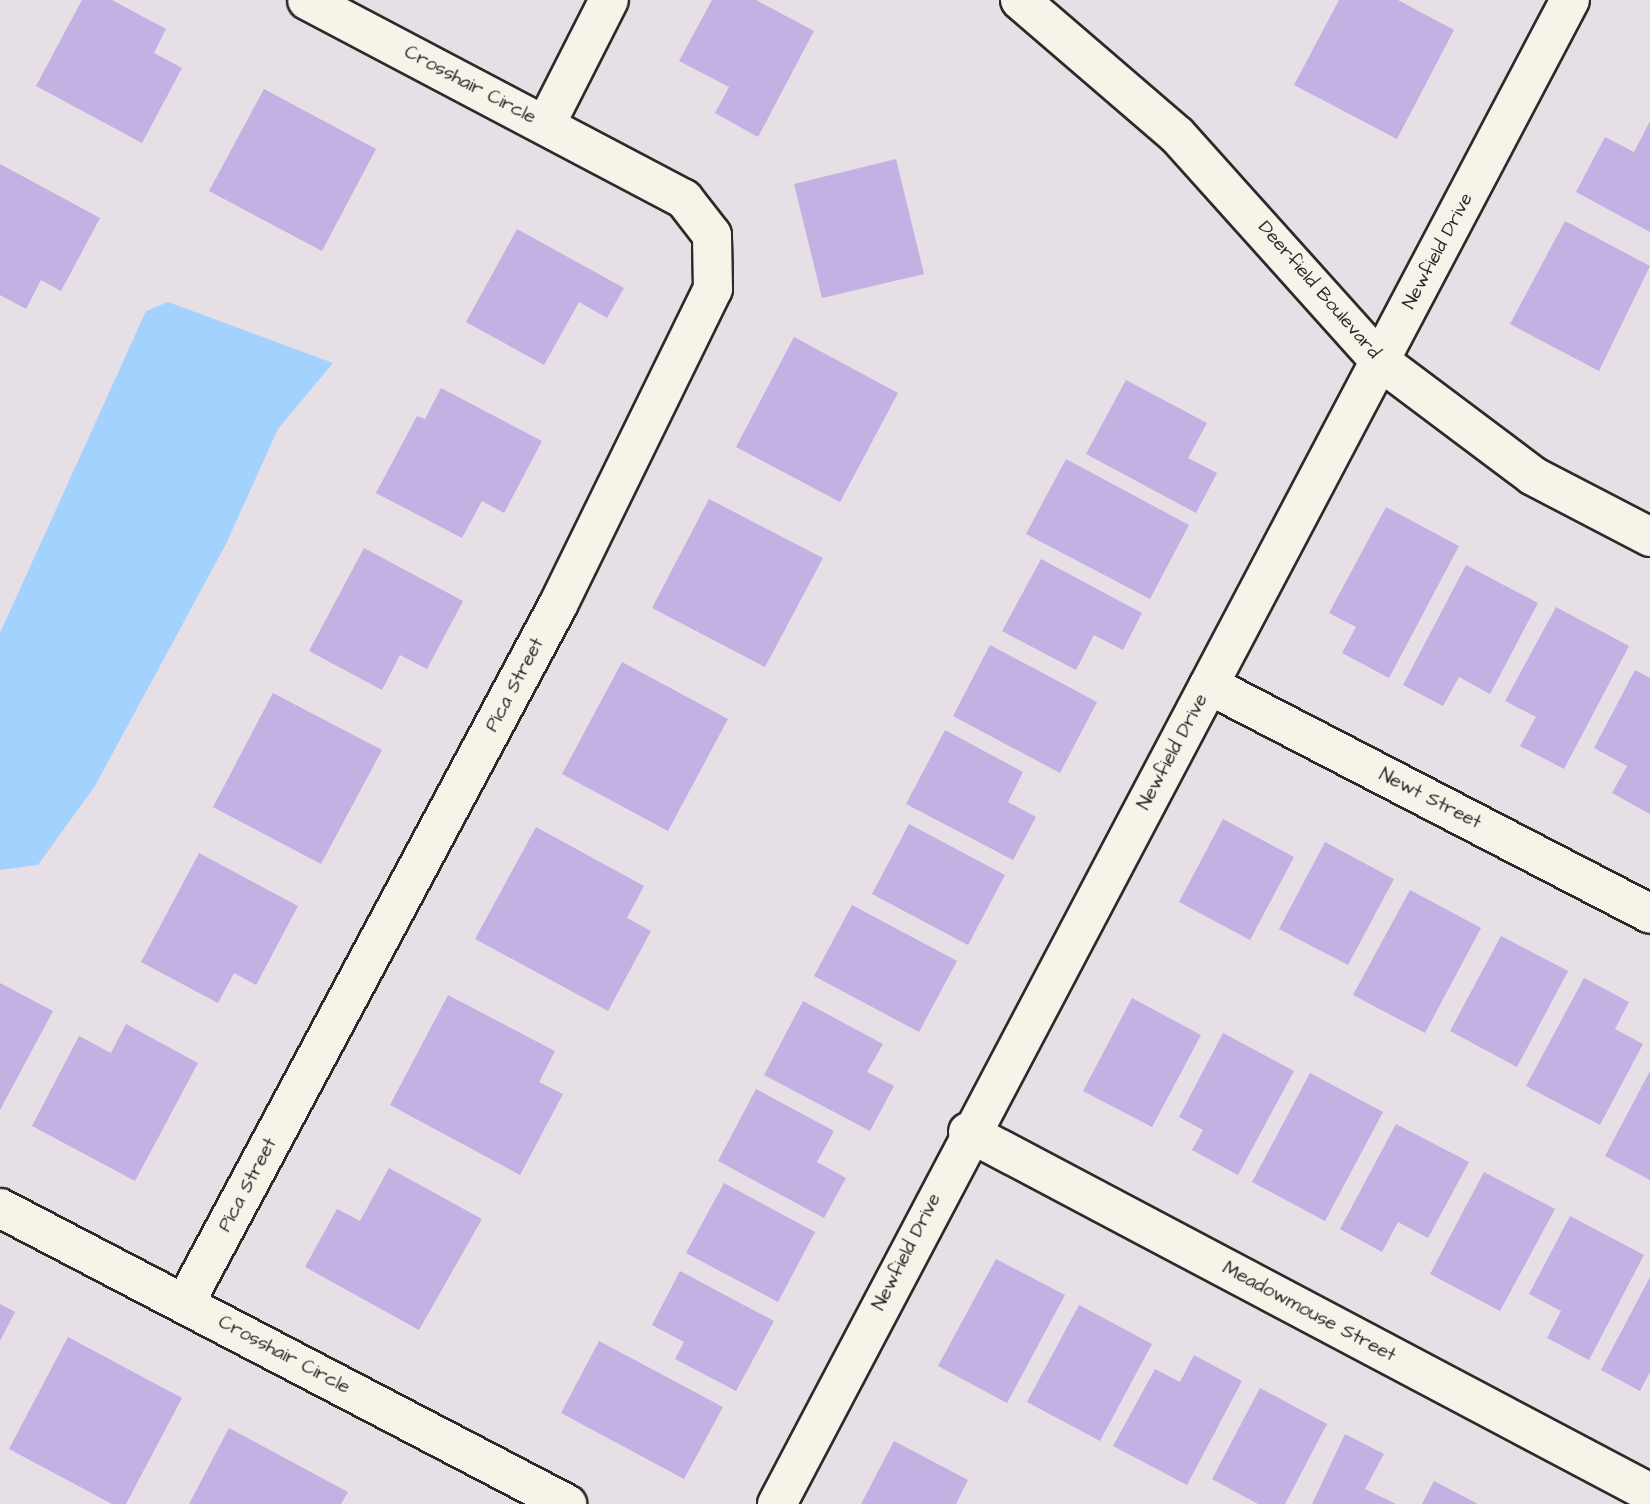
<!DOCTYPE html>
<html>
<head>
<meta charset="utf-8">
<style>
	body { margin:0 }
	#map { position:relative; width:1650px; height:1504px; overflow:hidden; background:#e7dfe6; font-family:"Architects Daughter",sans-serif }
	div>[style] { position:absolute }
	.water>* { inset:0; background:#a4d2ff }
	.building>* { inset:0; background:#c2b1e2 }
	.roads { filter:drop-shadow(2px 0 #2b2b2b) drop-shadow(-2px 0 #2b2b2b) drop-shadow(0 2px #2b2b2b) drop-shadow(0 -2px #2b2b2b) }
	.street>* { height:38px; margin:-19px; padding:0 19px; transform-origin:19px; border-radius:19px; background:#f7f3e8 }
	.secondary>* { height:38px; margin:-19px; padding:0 19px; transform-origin:19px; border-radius:19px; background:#f7f3e8 }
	span { translate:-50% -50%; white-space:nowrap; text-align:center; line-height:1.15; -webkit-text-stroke:6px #f7f3e8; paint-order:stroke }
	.street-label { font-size:19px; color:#2b2b2b }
</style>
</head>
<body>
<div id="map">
	<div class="water">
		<div style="clip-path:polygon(168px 302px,333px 363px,278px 429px,226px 544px,95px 786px,38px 865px,0 870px,0 633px,146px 311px)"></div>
	</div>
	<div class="building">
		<div style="clip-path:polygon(82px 0,112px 0,166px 29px,154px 53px,182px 68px,142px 143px,36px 86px)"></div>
		<div style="clip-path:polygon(712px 0,756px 0,814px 31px,758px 137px,715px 113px,729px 87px,679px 61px)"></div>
		<div style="clip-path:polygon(1339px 0,1398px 0,1454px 30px,1397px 139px,1294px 85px)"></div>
		<div style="clip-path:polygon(264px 89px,376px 149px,322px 251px,209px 191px)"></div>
		<div style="clip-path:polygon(1650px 121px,1650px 232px,1576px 192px,1605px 137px,1634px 152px)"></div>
		<div style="clip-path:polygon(896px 159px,924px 274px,822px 298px,794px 184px)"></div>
		<div style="clip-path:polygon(0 164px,100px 218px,61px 291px,41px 280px,26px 309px,0 295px)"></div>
		<div style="clip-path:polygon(1565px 221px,1650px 266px,1599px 371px,1510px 324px)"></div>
		<div style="clip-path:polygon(517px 229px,624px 288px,607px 318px,579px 302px,544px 365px,466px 322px)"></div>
		<div style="clip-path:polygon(794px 337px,898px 393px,840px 502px,736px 447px)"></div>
		<div style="clip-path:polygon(1126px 380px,1207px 423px,1188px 458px,1217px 473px,1196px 513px,1086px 454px)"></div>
		<div style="clip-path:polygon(441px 388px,542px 441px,504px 513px,482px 501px,462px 538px,376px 493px,417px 416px,425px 419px)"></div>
		<div style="clip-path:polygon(1066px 459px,1189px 525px,1150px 599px,1026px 534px)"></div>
		<div style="clip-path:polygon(709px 499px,823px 558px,765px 667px,652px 608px)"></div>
		<div style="clip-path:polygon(1386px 507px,1459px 546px,1389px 678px,1342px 653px,1356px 627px,1329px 613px)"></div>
		<div style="clip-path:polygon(364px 548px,463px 601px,427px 669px,400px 655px,382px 690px,309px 651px)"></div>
		<div style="clip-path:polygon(1041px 559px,1142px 613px,1123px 650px,1094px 635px,1076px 670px,1002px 631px)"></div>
		<div style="clip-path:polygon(1466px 565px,1538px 603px,1490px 694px,1459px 677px,1443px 706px,1403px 685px)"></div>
		<div style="clip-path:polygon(1556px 607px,1629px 646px,1564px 769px,1520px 746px,1536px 717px,1505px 701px)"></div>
		<div style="clip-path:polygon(990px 645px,1097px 702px,1060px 773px,953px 716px)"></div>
		<div style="clip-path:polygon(622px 662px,728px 719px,668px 831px,562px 774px)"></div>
		<div style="clip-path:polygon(1635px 670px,1650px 678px,1650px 814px,1612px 793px,1627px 766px,1594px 748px)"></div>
		<div style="clip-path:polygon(273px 693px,382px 750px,321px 864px,213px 807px)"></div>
		<div style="clip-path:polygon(945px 730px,1023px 772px,1008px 802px,1036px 817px,1013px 860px,906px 804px)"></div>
		<div style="clip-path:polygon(1223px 819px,1294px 857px,1250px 940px,1179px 902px)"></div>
		<div style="clip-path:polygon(909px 824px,1005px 875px,968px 945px,872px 894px)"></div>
		<div style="clip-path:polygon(536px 827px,644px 886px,627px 918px,651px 931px,608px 1011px,475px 939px)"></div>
		<div style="clip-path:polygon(1325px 842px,1394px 879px,1348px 965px,1279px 929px)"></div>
		<div style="clip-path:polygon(199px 853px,298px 906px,256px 985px,234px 973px,218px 1003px,141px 962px)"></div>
		<div style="clip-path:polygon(1410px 890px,1481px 928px,1425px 1033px,1353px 995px)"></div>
		<div style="clip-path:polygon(852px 905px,957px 961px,919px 1032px,814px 976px)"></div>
		<div style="clip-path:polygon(1501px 936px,1568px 971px,1517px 1067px,1450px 1031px)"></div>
		<div style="clip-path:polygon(1584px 978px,1629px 1002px,1615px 1029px,1643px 1044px,1600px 1125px,1526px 1086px)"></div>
		<div style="clip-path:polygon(0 983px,53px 1011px,0 1110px)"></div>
		<div style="clip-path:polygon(448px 995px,555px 1051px,539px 1082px,563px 1094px,520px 1175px,390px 1105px)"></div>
		<div style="clip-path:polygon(1132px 998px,1201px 1035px,1152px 1127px,1083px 1091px)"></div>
		<div style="clip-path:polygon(803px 1001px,883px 1044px,867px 1072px,894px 1086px,870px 1131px,764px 1075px)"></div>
		<div style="clip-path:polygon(126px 1024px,198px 1063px,135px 1181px,32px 1126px,79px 1036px,111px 1053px)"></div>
		<div style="clip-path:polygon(1223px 1033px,1294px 1071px,1238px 1175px,1192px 1150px,1203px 1130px,1179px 1117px)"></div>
		<div style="clip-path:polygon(1650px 1071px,1650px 1180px,1605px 1156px)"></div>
		<div style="clip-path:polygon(1310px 1073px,1383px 1112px,1325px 1221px,1252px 1182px)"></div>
		<div style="clip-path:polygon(756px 1089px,834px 1131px,817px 1162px,846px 1178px,824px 1218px,718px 1161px)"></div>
		<div style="clip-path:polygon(1396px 1124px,1469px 1162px,1428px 1238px,1398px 1222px,1382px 1252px,1340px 1229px)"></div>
		<div style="clip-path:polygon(389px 1168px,482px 1219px,419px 1330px,305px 1267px,337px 1209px,360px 1221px)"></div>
		<div style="clip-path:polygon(1484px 1172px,1555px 1209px,1500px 1311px,1430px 1274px)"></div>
		<div style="clip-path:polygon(724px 1183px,815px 1232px,778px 1302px,686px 1253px)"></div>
		<div style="clip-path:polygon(1570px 1216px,1644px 1255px,1589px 1360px,1547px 1338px,1561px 1311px,1529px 1294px)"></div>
		<div style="clip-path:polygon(996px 1259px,1065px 1295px,1007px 1403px,938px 1366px)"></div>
		<div style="clip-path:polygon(680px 1271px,774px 1321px,736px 1391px,675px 1359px,684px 1342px,652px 1325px)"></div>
		<div style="clip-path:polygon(1650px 1277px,1650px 1372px,1640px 1391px,1601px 1370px)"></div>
		<div style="clip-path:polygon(0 1304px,15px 1312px,0 1341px)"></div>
		<div style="clip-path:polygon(1079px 1305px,1152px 1344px,1100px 1441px,1027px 1402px)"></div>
		<div style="clip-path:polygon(68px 1337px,182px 1398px,126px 1504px,112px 1504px,9px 1449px)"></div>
		<div style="clip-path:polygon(599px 1341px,723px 1407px,684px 1479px,561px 1413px)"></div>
		<div style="clip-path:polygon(1194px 1355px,1242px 1381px,1187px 1485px,1113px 1446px,1155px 1369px,1180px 1382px)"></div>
		<div style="clip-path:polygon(1260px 1388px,1327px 1424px,1285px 1504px,1258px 1504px,1212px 1479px)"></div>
		<div style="clip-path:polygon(229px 1428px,348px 1492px,341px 1504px,189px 1504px)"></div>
		<div style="clip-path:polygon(1345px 1434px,1384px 1454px,1365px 1489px,1396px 1504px,1312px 1504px)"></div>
		<div style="clip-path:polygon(894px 1441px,968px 1480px,956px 1504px,861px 1504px)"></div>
		<div style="clip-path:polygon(1434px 1481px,1478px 1504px,1422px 1504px)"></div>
	</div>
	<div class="roads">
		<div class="street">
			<div style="left:546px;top:124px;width:139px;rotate:-63.1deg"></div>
			<div style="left:1209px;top:685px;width:497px;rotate:27.4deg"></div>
			<div style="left:968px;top:1132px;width:772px;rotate:27.89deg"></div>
			<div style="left:0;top:1208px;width:640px;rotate:27.57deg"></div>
			<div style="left:185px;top:1303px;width:791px;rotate:-61.88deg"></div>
			<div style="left:558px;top:605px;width:352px;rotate:-63.9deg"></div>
			<div style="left:713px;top:289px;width:54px;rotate:-91.1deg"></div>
			<div style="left:712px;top:235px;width:46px;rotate:-127.9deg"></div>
			<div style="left:684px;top:199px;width:426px;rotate:-152.2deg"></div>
			<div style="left:777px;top:1504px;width:1700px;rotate:-62.2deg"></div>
		</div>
		<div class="secondary">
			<div style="left:1020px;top:0;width:207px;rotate:40.7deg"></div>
			<div style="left:1177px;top:135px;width:304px;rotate:48.1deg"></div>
			<div style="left:1380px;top:361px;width:191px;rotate:36.9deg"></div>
			<div style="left:1533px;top:476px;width:132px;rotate:27.5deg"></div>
		</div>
	</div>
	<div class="street-label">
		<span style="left:470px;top:85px;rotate:28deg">Crosshair Circle</span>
		<span style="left:1438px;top:251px;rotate:-62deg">Newfield Drive</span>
		<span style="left:1319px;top:290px;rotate:49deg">Deerfield Boulevard</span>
		<span style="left:515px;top:685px;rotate:-62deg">Pica Street</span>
		<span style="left:1173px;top:752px;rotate:-62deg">Newfield Drive</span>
		<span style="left:1430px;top:799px;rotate:27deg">Newt Street</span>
		<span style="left:248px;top:1185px;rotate:-62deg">Pica Street</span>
		<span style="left:907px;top:1252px;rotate:-63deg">Newfield Drive</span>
		<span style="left:1309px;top:1312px;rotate:28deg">Meadowmouse Street</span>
		<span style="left:284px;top:1355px;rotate:28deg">Crosshair Circle</span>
	</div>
</div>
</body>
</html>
